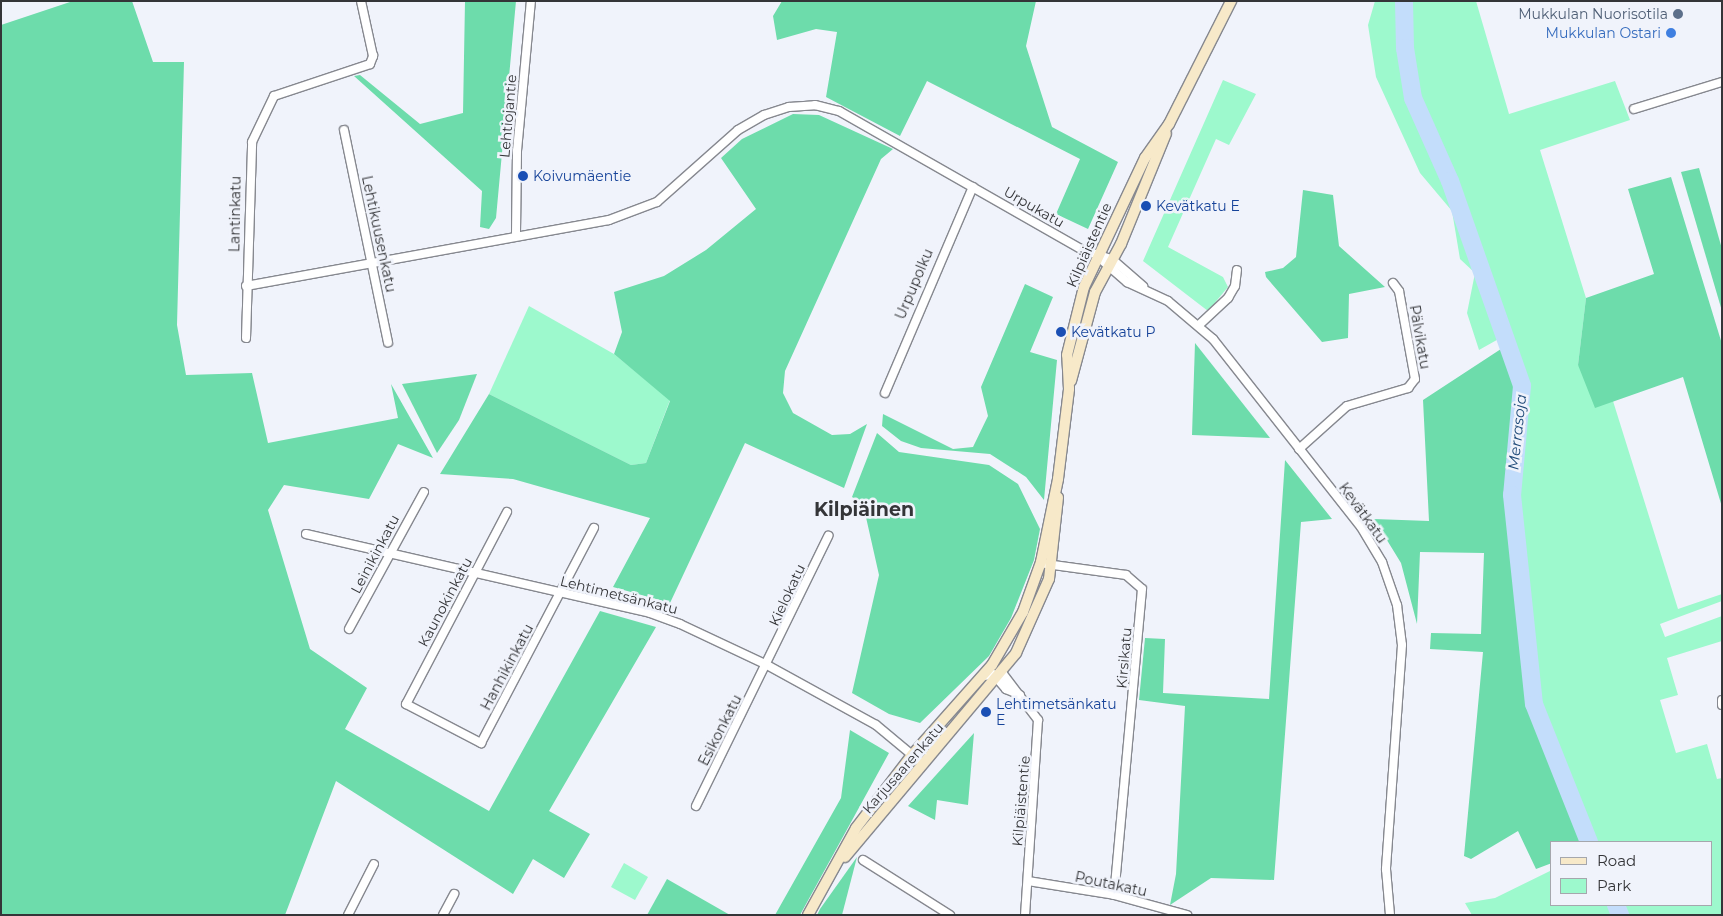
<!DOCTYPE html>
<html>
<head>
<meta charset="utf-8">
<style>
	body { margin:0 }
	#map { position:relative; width:1723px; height:916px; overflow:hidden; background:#f0f3fb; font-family:Montserrat,sans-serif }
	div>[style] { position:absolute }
	.green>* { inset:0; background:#9df9cd }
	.forest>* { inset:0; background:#6ddcab }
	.river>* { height:18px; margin:-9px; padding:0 9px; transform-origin:9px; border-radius:9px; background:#c3ddfb }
	.roads { filter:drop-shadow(1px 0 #86888f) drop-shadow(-1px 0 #86888f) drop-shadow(0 1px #86888f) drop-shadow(0 -1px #86888f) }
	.street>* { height:8px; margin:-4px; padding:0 4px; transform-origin:4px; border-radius:4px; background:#fff }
	.secondary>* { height:10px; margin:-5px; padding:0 5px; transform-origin:5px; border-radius:5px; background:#f7e9c9 }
	.dots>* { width:14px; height:14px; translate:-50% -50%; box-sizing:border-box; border:2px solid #f0f3fb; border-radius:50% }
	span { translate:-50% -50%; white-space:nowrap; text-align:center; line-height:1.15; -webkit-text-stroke:5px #f0f3fb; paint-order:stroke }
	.service-label { font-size:14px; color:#4e5e75 }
	.right { translate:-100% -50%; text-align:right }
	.shop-label { font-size:14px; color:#366cbe }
	.street-label { font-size:14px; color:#343538 }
	.transit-label { font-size:14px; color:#164399 }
	.left { translate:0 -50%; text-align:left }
	.water-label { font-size:15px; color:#1c4877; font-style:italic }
	.district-label { font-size:19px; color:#343538; font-weight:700 }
	.frame { position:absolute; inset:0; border:2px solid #343538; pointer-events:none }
	.legend { position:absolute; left:1550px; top:841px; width:162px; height:65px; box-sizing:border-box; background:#f0f3fb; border:1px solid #a5a7ad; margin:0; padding:6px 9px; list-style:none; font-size:15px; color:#343538 }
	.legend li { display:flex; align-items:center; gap:10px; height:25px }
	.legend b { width:25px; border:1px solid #a5a7ad }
</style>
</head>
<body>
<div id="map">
	<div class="green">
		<div style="clip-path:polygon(1375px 1px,1476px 1px,1509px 114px,1615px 81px,1630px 120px,1540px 150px,1586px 298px,1578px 365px,1613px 401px,1678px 609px,1722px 594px,1722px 601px,1660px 624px,1665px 637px,1722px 616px,1722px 641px,1667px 658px,1678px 695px,1660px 700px,1676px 753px,1707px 744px,1717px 779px,1722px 778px,1722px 915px,1472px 915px,1465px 903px,1495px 898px,1552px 870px,1552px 905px,1712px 905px,1712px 842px,1596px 842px,1540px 701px,1518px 493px,1528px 384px,1511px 332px,1479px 350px,1467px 313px,1475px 273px,1460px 259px,1452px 211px,1420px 173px,1376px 77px,1368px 25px)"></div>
		<div style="clip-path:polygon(1223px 80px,1256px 94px,1229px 145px,1216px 139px,1168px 247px,1223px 277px,1228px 287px,1208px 311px,1143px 261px)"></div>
		<div style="clip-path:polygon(529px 306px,614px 354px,670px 400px,646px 463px,631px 465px,489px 394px)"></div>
		<div style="clip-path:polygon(624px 863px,648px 877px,635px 900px,611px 887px)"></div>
	</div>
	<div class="forest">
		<div style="clip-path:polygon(73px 1px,132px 1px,153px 62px,184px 62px,177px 325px,186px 375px,252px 373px,268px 443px,398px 418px,391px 384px,433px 458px,398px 444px,369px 499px,284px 485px,268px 510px,310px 649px,367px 688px,345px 729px,489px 811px,600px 611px,656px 627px,549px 811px,590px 834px,564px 878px,533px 859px,513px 894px,336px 781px,285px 915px,1px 915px,1px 25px)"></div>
		<div style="clip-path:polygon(465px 1px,516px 1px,496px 218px,489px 229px,480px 227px,482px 191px,354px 76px,360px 75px,420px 124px,463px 113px)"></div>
		<div style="clip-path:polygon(782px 1px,1036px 1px,1026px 46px,1052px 127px,1118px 162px,1088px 229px,1056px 214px,1080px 159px,927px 81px,900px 136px,826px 97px,837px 32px,816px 29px,777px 40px,773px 16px)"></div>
		<div style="clip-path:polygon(793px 114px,819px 115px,893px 149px,881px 159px,785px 371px,783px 393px,793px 413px,832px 435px,850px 434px,867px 424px,844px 488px,745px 443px,670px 603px,613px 587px,650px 518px,513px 479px,440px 474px,489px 394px,631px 465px,646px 463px,670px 401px,614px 354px,622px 332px,614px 292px,664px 276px,706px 250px,756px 209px,721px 158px,742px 139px)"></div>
		<div style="clip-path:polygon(1699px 168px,1722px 249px,1722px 311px,1681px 172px)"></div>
		<div style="clip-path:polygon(1671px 177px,1722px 344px,1722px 507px,1683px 377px,1595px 408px,1578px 365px,1586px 298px,1654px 274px,1628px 189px)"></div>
		<div style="clip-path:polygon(1303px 190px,1333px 195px,1339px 246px,1385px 287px,1349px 294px,1348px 338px,1322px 342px,1266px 277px,1265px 272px,1283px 268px,1296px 257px)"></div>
		<div style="clip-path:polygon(1025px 284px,1053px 297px,1030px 352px,1057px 360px,1044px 500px,1026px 477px,990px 454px,921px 448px,901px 441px,882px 426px,883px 414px,953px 449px,973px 447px,988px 416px,981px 387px)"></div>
		<div style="clip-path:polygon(1195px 343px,1270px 438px,1192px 435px)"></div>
		<div style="clip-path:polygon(1504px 347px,1517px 387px,1507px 496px,1530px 706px,1583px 842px,1552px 842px,1552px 863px,1536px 869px,1518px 831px,1471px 859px,1464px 856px,1483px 652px,1430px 649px,1431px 633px,1481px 634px,1484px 553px,1420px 552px,1417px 624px,1401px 563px,1374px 519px,1429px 521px,1423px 400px)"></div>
		<div style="clip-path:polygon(477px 374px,459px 420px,437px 453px,402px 384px)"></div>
		<div style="clip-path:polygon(877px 433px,899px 452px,989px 465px,1018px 484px,1040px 529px,1034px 560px,1011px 618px,989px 656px,920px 723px,889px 714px,852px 693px,879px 575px,863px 504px,852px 497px)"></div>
		<div style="clip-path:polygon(1285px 460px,1332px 519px,1301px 522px,1274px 880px,1211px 878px,1170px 905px,1176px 874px,1185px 706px,1139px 700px,1145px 638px,1165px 639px,1163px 693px,1269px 699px)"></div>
		<div style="clip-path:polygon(850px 730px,889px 753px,800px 915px,775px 915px,841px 798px)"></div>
		<div style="clip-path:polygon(974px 733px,968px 805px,937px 800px,935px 820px,908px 806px)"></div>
		<div style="clip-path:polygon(857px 857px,842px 915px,817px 915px,820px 909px)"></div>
		<div style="clip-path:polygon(667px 879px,730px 915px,647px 915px)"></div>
	</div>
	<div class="river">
		<div style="left:1404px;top:1px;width:47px;rotate:88.8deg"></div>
		<div style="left:1405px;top:48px;width:51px;rotate:80.9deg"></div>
		<div style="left:1413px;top:98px;width:91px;rotate:66deg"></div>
		<div style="left:1450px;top:181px;width:217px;rotate:70.6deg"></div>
		<div style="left:1522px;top:386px;width:109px;rotate:95.2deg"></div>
		<div style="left:1512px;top:495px;width:210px;rotate:84deg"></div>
		<div style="left:1534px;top:704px;width:149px;rotate:68.3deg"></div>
		<div style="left:1616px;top:905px;width:11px;rotate:68deg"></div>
	</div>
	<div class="roads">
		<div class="street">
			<div style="left:1634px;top:109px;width:92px;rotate:-17.1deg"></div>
			<div style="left:344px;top:130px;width:217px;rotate:78.3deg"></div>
			<div style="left:516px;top:233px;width:82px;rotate:-89.3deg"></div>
			<div style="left:517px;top:151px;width:151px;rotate:-84.7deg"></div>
			<div style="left:1097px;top:256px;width:40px;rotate:41deg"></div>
			<div style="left:1127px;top:282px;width:45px;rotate:24.9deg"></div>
			<div style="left:1168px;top:301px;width:59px;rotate:40.2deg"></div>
			<div style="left:1213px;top:339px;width:239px;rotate:51.8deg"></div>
			<div style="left:1361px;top:527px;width:41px;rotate:59deg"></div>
			<div style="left:1382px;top:562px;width:46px;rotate:70.8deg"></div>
			<div style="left:1397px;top:605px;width:40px;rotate:82.9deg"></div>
			<div style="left:1402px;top:645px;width:225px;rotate:94.1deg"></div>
			<div style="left:1386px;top:869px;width:46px;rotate:85deg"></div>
			<div style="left:246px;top:286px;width:369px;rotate:-10.3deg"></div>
			<div style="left:609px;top:220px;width:51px;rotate:-20.6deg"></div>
			<div style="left:657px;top:202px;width:108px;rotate:-41.6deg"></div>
			<div style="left:738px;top:130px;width:30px;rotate:-30deg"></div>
			<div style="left:764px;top:115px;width:26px;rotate:-18deg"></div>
			<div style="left:789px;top:107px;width:26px;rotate:-4deg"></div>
			<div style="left:815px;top:105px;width:25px;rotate:14deg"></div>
			<div style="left:839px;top:111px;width:281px;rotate:29.7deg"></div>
			<div style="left:1083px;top:250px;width:32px;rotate:18deg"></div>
			<div style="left:1113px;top:260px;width:40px;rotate:41deg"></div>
			<div style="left:1199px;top:325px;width:40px;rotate:-43deg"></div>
			<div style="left:1228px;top:298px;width:14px;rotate:-60deg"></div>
			<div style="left:1235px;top:286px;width:16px;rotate:-83deg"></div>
			<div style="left:246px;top:338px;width:196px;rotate:-88.2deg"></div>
			<div style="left:252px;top:142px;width:51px;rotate:-64.4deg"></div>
			<div style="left:274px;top:96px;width:101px;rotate:-18.4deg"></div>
			<div style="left:370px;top:64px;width:9px;rotate:-69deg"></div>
			<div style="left:373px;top:56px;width:56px;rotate:-102.3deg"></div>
			<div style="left:885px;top:393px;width:224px;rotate:-66.9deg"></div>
			<div style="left:1299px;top:449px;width:64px;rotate:-41.9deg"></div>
			<div style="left:1347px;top:406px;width:64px;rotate:-16.4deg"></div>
			<div style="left:1408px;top:388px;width:11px;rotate:-52deg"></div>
			<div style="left:1415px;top:379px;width:89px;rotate:-100.3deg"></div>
			<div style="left:1399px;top:291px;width:10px;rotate:-127deg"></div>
			<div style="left:507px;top:512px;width:217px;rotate:117.7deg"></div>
			<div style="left:406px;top:704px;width:85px;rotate:27.5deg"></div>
			<div style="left:481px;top:743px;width:243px;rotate:-62.3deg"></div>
			<div style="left:306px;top:534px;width:353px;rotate:12.9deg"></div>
			<div style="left:650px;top:613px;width:32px;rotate:20deg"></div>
			<div style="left:680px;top:624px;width:96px;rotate:25.2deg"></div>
			<div style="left:767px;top:665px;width:124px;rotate:28.8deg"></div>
			<div style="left:876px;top:725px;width:61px;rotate:39.7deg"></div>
			<div style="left:1046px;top:564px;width:81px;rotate:7.8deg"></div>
			<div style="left:1126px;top:575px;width:21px;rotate:41deg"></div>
			<div style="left:1142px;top:589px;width:307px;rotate:95.2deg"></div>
			<div style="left:349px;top:629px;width:156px;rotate:-61.3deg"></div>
			<div style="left:993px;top:674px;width:20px;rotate:49deg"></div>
			<div style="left:1006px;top:689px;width:15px;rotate:23deg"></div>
			<div style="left:983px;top:676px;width:20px;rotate:-6deg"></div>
			<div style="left:1003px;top:674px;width:58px;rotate:52.7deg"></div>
			<div style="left:1038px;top:720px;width:195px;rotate:93.8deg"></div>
			<div style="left:1722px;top:700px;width:5px;rotate:90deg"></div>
			<div style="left:696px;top:806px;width:301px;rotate:-63.9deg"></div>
			<div style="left:863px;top:860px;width:103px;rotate:32.3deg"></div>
			<div style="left:1028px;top:881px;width:87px;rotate:9.2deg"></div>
			<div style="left:1114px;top:895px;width:76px;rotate:15.3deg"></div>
			<div style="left:348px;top:915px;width:57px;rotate:-63deg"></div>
			<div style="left:443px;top:915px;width:24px;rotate:-62deg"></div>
		</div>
		<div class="secondary">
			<div style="left:1071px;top:381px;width:92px;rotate:-74.9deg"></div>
			<div style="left:1095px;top:292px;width:55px;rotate:-61.6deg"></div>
			<div style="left:1121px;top:244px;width:119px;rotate:-67.8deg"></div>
			<div style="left:845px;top:857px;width:266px;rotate:-50deg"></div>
			<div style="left:1016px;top:653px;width:81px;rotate:-66deg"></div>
			<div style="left:1049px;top:579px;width:82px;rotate:-83.7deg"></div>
			<div style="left:808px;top:915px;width:99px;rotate:-61.1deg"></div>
			<div style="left:856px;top:828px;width:92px;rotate:-52.5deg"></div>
			<div style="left:912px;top:755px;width:120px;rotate:-48.4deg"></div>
			<div style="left:992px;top:665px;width:61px;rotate:-59.7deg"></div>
			<div style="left:1023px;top:612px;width:53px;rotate:-70.2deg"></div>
			<div style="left:1041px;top:562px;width:85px;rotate:-78.4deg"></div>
			<div style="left:1058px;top:479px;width:91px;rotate:-83deg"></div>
			<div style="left:1069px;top:389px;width:34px;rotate:-93deg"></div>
			<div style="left:1067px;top:355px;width:70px;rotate:-76deg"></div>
			<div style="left:1084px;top:287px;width:143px;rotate:-64.7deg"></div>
			<div style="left:1145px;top:158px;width:42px;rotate:-54.8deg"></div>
			<div style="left:1169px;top:124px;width:138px;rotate:-63.2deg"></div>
		</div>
	</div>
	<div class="dots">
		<div style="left:1678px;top:14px;background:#5c6f8a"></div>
		<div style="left:1671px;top:33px;background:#3f7fe0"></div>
		<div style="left:523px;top:176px;background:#1a4fb4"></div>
		<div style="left:1146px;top:206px;background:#1a4fb4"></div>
		<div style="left:1061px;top:332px;background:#1a4fb4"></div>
		<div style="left:986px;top:712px;background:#1a4fb4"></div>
	</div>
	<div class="service-label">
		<span class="right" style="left:1668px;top:14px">Mukkulan Nuorisotila</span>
	</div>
	<div class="shop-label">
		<span class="right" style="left:1661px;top:33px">Mukkulan Ostari</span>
	</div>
	<div class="street-label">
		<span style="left:508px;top:116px;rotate:-85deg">Lehtiojantie</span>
		<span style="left:1034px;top:207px;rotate:30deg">Urpukatu</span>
		<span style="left:235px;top:214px;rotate:-89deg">Lantinkatu</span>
		<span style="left:379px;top:234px;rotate:78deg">Lehtikuusenkatu</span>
		<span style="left:1089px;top:245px;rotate:-66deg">Kilpiäistentie</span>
		<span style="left:914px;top:284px;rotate:-67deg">Urpupolku</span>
		<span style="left:1420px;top:337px;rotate:80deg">Pälvikatu</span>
		<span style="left:1363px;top:513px;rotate:54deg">Kevätkatu</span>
		<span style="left:375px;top:554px;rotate:-62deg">Leinikinkatu</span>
		<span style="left:619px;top:595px;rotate:14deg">Lehtimetsänkatu</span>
		<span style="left:787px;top:595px;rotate:-65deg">Kielokatu</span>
		<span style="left:445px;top:602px;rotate:-62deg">Kaunokinkatu</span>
		<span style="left:1124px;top:658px;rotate:-85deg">Kirsikatu</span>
		<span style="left:507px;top:667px;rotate:-62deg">Hanhikinkatu</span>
		<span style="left:720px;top:730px;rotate:-63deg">Esikonkatu</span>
		<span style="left:903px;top:768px;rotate:-49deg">Karjusaarenkatu</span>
		<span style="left:1021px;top:801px;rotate:-85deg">Kilpiäistentie</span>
		<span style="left:1111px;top:884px;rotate:12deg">Poutakatu</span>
	</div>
	<div class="transit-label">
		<span class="left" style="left:533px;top:176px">Koivumäentie</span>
		<span class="left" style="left:1156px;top:206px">Kevätkatu E</span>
		<span class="left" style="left:1071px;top:332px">Kevätkatu P</span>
		<span class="left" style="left:996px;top:712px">Lehtimetsänkatu<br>E</span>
	</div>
	<div class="water-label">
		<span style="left:1517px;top:432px;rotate:-84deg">Merrasoja</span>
	</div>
	<div class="district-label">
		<span style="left:864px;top:510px">Kilpiäinen</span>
	</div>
	<div class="frame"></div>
	<ul class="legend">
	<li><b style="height:6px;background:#f7e9c9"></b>Road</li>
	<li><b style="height:14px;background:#9df9cd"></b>Park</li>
	</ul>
</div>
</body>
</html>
